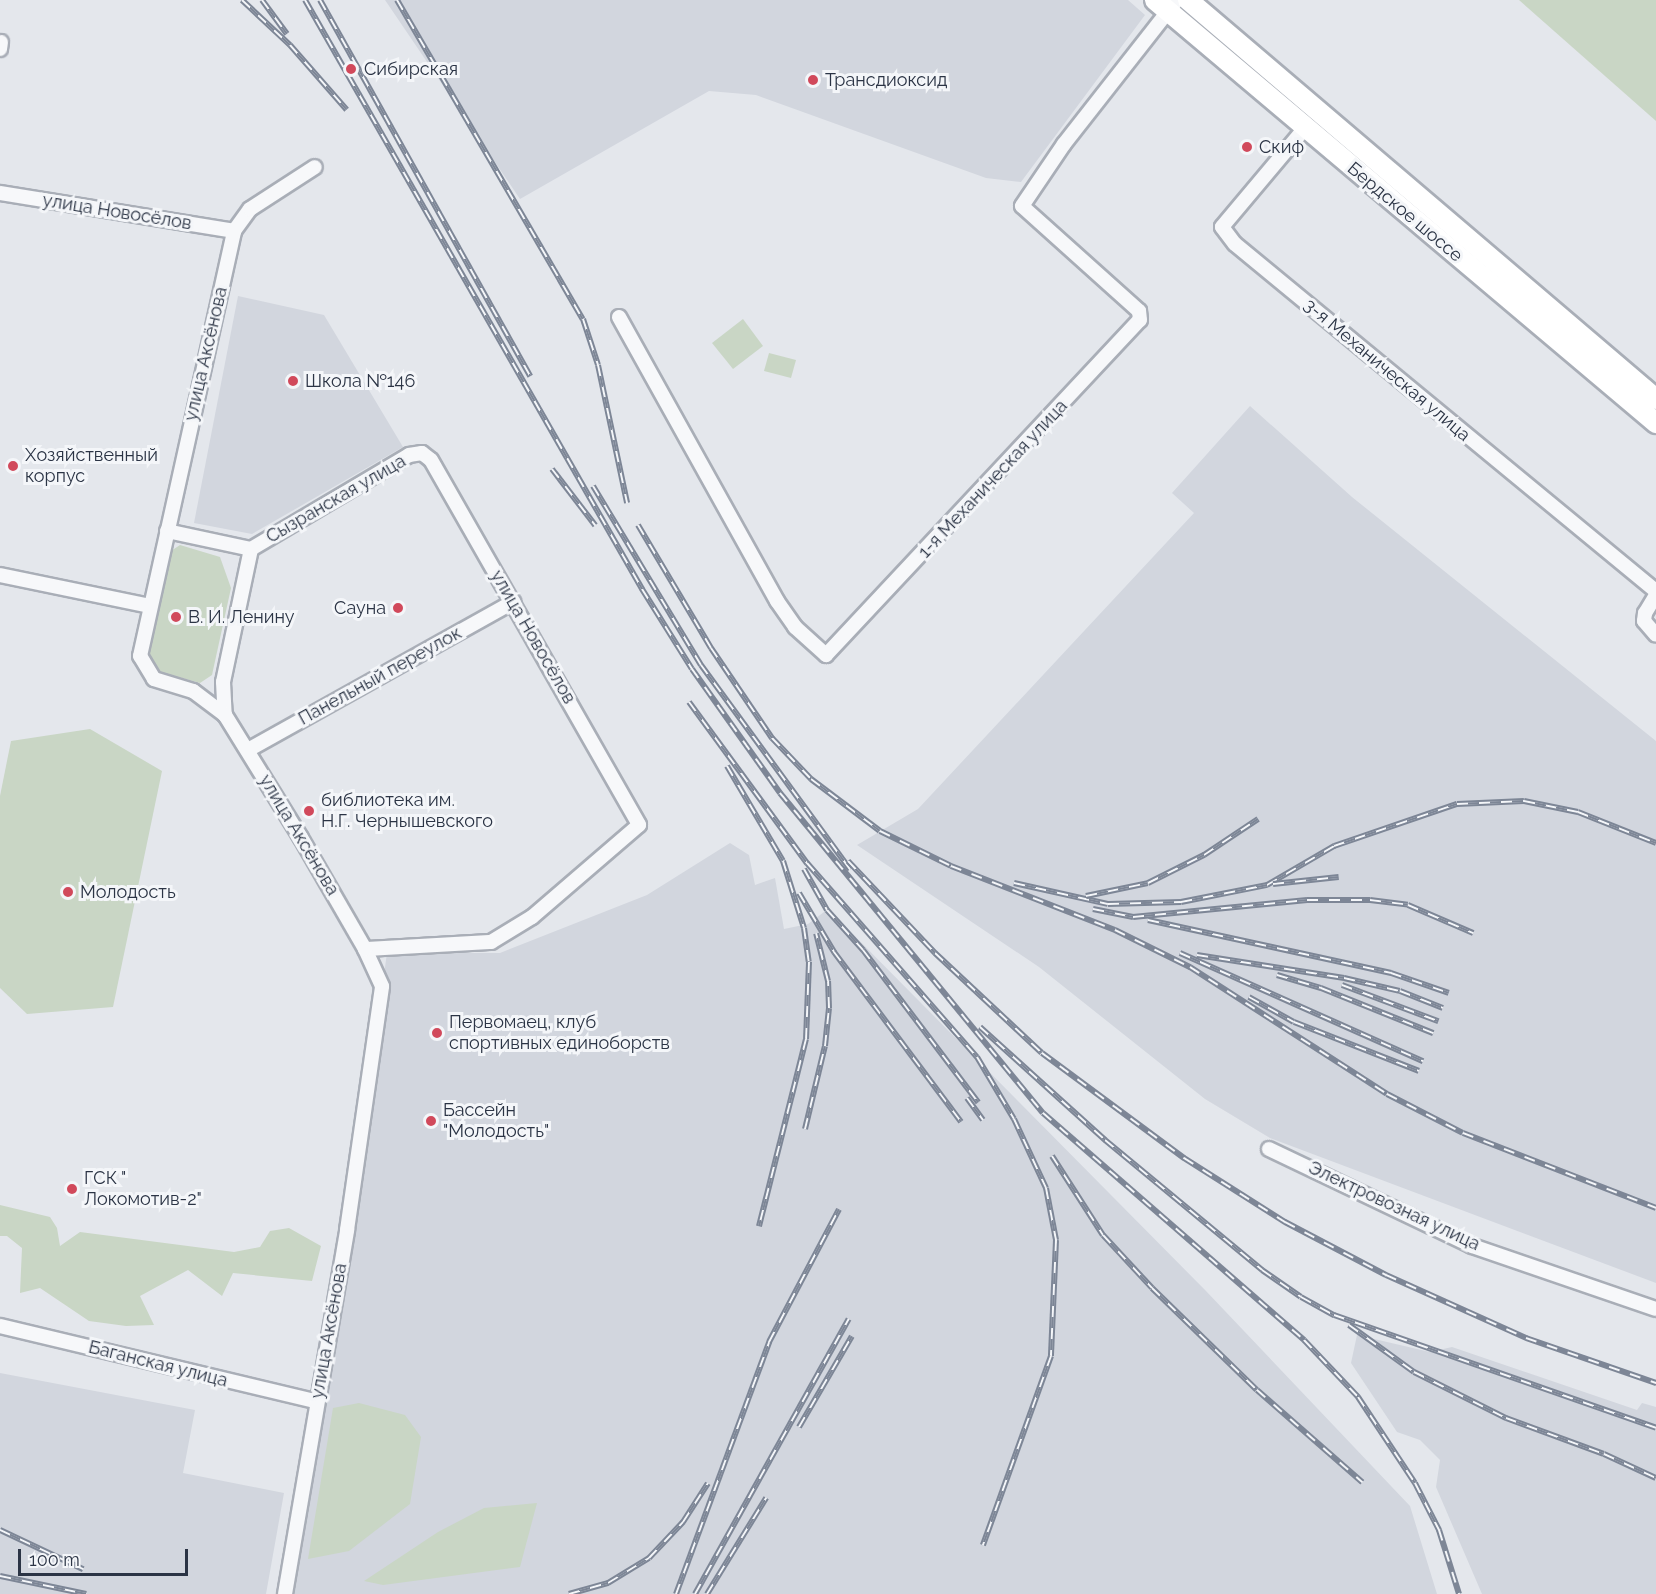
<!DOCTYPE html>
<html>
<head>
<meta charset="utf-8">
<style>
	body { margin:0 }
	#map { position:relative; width:1656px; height:1594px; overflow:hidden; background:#e4e7ec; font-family:Raleway,sans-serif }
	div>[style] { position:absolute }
	.built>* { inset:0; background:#d2d6de }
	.green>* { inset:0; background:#c9d6c5 }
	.roads { filter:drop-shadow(2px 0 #a9aeb7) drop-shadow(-2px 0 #a9aeb7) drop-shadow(0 2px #a9aeb7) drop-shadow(0 -2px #a9aeb7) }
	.minor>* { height:14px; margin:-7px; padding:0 7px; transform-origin:7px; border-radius:7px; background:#f7f8fa }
	.highway>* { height:20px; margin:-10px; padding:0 10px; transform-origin:10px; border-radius:10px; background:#fff }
	.rail>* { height:6px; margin-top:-3px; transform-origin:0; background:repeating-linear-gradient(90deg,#f4f6f9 0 11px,#7d8696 0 22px); box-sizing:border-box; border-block:2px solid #7d8696 }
	.dots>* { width:16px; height:16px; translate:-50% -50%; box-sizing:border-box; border:3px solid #f4f6f9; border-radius:50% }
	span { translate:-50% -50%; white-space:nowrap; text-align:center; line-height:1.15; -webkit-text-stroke:6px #f4f6f9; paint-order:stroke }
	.poi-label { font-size:18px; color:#2b3445 }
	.left { translate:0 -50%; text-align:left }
	.right { translate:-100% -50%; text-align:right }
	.street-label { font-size:18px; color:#2b3445 }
	.scale { position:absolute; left:18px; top:1549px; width:170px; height:27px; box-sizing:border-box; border:3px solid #2b3445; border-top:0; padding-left:8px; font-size:18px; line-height:21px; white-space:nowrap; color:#2b3445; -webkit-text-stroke:4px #f4f6f9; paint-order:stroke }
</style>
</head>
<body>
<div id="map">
	<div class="built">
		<div style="clip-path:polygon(385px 0,1128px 0,1145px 15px,1021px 182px,986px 178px,756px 95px,709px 91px,520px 199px)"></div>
		<div style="clip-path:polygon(238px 296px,324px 315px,403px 447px,252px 534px,194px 523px)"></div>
		<div style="clip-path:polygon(1250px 406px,1352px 497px,1656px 741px,1656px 1283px,1270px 1138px,1205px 1099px,1039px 967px,857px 845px,918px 809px,1194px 513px,1172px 493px)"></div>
		<div style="clip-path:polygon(730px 843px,749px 855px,755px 885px,775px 878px,784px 929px,808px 924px,828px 909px,1206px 1291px,1410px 1506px,1437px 1594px,291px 1594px,321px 1422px,387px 953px,500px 953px,647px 895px)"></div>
		<div style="clip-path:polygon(1357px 1335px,1430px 1352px,1452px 1347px,1637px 1410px,1642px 1403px,1656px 1407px,1656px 1594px,1482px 1594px,1436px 1487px,1440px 1460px,1420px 1440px,1397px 1432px,1351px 1363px)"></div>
		<div style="clip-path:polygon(0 1373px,195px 1410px,183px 1473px,284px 1493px,266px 1594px,0 1594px)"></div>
	</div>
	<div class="green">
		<div style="clip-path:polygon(1519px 0,1656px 0,1656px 121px)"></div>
		<div style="clip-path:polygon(743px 319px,763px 346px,733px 369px,712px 343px)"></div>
		<div style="clip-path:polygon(769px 353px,796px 360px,791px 378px,764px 371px)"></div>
		<div style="clip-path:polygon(180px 545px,220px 557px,231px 588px,212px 675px,200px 683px,157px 671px,147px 652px,168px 553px)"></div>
		<div style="clip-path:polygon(90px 729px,162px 771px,113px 1007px,27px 1014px,0 988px,0 796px,11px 741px)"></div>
		<div style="clip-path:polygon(0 1205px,50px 1217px,57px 1228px,60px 1246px,80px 1232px,234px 1252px,260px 1247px,270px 1231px,289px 1228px,321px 1246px,312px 1281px,233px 1273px,222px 1296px,188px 1270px,140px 1296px,154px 1325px,126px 1326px,89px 1321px,40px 1288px,20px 1293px,22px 1248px,7px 1236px,0 1236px)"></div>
		<div style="clip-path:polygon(359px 1403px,405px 1415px,421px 1437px,410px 1504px,349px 1551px,308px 1559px,333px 1408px)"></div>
		<div style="clip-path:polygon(537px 1503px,520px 1567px,383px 1585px,364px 1581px,438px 1532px,484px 1508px)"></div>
	</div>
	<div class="roads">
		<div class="minor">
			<div style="left:0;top:49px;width:7px;rotate:-82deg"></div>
			<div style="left:1305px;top:128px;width:129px;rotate:130deg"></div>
			<div style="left:1222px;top:227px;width:21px;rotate:53deg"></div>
			<div style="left:1235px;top:244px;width:546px;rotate:39.5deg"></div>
			<div style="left:0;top:193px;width:237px;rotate:9.2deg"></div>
			<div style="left:619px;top:317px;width:325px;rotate:60.9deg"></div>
			<div style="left:777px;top:601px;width:32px;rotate:55deg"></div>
			<div style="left:795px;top:627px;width:42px;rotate:42.1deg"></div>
			<div style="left:826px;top:655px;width:459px;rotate:-46.9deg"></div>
			<div style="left:1140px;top:320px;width:9px;rotate:-96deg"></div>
			<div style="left:1139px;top:311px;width:157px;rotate:-138.1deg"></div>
			<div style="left:1022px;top:206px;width:75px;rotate:-55.9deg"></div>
			<div style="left:1064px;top:144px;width:183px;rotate:-51.9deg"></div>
			<div style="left:167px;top:531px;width:86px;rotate:12.1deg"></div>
			<div style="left:251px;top:549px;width:136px;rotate:101.9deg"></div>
			<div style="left:223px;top:682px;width:33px;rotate:87deg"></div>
			<div style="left:251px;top:549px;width:184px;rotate:-30.7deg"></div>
			<div style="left:409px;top:455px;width:13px;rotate:-9deg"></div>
			<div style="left:422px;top:453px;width:11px;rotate:38deg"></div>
			<div style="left:431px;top:460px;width:420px;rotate:60.3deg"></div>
			<div style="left:639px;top:825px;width:141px;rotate:139.3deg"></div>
			<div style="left:532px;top:917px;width:48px;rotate:148.6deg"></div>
			<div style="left:491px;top:942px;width:126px;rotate:176.8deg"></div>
			<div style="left:0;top:575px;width:153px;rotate:11.7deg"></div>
			<div style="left:1656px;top:595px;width:21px;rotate:121deg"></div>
			<div style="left:1645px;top:613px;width:8px;rotate:97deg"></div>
			<div style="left:1644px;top:621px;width:18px;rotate:49deg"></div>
			<div style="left:248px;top:750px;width:304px;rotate:-29.2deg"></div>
			<div style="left:1269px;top:1149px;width:225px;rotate:25.5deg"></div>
			<div style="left:1472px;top:1246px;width:194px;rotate:18.9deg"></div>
			<div style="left:0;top:1326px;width:325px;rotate:13.4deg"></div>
			<div style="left:285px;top:1594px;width:369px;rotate:-80.3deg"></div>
			<div style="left:347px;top:1230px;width:246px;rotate:-81.8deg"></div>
			<div style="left:382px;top:986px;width:41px;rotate:-114.7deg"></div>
			<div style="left:365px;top:949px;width:128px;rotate:-120deg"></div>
			<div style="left:301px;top:838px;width:145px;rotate:-121.7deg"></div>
			<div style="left:225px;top:715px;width:40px;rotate:-143deg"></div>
			<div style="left:193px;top:691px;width:41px;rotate:-162.9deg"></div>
			<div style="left:154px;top:679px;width:27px;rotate:-121deg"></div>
			<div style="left:140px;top:656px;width:435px;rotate:-77.5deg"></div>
			<div style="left:234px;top:231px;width:27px;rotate:-54deg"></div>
			<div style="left:250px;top:209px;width:77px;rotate:-32.9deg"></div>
		</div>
		<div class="highway">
			<div style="left:1155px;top:0;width:656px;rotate:40.17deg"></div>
			<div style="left:1188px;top:0;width:615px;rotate:40.45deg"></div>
		</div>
	</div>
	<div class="rail">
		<div style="left:242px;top:0;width:66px;rotate:43.2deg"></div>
		<div style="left:290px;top:45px;width:86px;rotate:48.8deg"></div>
		<div style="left:262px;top:0;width:42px;rotate:53.7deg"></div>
		<div style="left:305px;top:0;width:679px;rotate:60.22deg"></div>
		<div style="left:642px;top:589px;width:94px;rotate:58deg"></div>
		<div style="left:692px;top:669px;width:152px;rotate:54.6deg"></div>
		<div style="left:780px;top:793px;width:414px;rotate:50.6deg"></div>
		<div style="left:1043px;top:1113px;width:346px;rotate:41deg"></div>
		<div style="left:1304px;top:1340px;width:79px;rotate:46.5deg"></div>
		<div style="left:1358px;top:1397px;width:103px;rotate:56.5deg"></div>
		<div style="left:1415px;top:1483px;width:53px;rotate:62.9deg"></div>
		<div style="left:1439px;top:1530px;width:67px;rotate:72.6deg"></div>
		<div style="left:320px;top:0;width:431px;rotate:60.8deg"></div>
		<div style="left:397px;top:0;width:369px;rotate:59.8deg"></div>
		<div style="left:583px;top:319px;width:48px;rotate:71.9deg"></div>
		<div style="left:598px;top:365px;width:141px;rotate:78.1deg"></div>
		<div style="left:552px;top:469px;width:71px;rotate:52.5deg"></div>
		<div style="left:593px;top:486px;width:209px;rotate:58.9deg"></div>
		<div style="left:701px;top:665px;width:253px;rotate:53.9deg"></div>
		<div style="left:638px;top:525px;width:143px;rotate:59.3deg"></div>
		<div style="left:711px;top:648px;width:109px;rotate:55.9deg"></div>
		<div style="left:772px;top:738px;width:57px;rotate:46.4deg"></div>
		<div style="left:811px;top:779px;width:86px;rotate:37deg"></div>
		<div style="left:880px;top:831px;width:79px;rotate:26.2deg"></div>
		<div style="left:951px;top:866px;width:176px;rotate:21.3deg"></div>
		<div style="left:1115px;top:930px;width:84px;rotate:26.3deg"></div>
		<div style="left:1190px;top:967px;width:234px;rotate:32.8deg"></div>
		<div style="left:1387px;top:1094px;width:85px;rotate:27.2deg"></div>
		<div style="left:1463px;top:1133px;width:207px;rotate:21.2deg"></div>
		<div style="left:689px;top:702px;width:200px;rotate:53.8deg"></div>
		<div style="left:807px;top:863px;width:258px;rotate:48.8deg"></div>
		<div style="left:977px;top:1057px;width:72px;rotate:59.2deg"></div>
		<div style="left:1014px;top:1119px;width:76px;rotate:65.1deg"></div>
		<div style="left:1046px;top:1188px;width:53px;rotate:79.1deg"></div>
		<div style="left:1056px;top:1240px;width:116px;rotate:92.5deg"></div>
		<div style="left:1051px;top:1356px;width:201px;rotate:109.8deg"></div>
		<div style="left:727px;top:766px;width:110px;rotate:59.5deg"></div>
		<div style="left:783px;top:861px;width:70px;rotate:72.6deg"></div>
		<div style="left:804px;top:928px;width:34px;rotate:82deg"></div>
		<div style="left:809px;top:962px;width:77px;rotate:92.2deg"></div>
		<div style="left:806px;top:1039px;width:193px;rotate:104.1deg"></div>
		<div style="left:848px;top:861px;width:127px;rotate:46.6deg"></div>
		<div style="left:935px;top:953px;width:146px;rotate:43.1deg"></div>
		<div style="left:1042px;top:1053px;width:177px;rotate:36.5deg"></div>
		<div style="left:1184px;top:1158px;width:120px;rotate:32.4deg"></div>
		<div style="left:1285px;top:1222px;width:114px;rotate:27.7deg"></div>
		<div style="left:1386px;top:1275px;width:154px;rotate:24.2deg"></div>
		<div style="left:1526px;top:1338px;width:138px;rotate:19.1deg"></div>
		<div style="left:804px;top:869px;width:47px;rotate:60.7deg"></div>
		<div style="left:827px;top:910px;width:54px;rotate:48deg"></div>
		<div style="left:863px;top:950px;width:191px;rotate:52.9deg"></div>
		<div style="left:1014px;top:883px;width:96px;rotate:12.6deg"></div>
		<div style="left:1108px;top:904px;width:73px;rotate:-1.6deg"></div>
		<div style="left:1181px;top:902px;width:88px;rotate:-11.2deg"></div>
		<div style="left:1267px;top:885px;width:78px;rotate:-30.2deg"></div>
		<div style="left:1334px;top:846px;width:130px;rotate:-18.9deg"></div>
		<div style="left:1457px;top:804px;width:67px;rotate:-2.6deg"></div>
		<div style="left:1524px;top:801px;width:55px;rotate:11.5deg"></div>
		<div style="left:1578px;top:812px;width:84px;rotate:21.7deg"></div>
		<div style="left:1273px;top:884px;width:66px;rotate:-6.1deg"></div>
		<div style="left:799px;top:893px;width:69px;rotate:59.3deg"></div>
		<div style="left:834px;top:952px;width:212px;rotate:53.2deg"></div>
		<div style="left:1086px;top:896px;width:63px;rotate:-11.8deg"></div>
		<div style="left:1148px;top:883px;width:63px;rotate:-26.6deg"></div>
		<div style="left:1204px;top:855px;width:65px;rotate:-33.7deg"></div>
		<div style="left:1093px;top:909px;width:41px;rotate:11.3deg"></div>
		<div style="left:1133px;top:917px;width:175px;rotate:-5.6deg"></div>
		<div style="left:1307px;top:900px;width:63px"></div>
		<div style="left:1370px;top:900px;width:38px;rotate:7deg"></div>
		<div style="left:1408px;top:905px;width:71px;rotate:23.3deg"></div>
		<div style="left:1148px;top:920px;width:249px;rotate:12.3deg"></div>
		<div style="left:1391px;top:973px;width:61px;rotate:19deg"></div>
		<div style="left:1180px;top:953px;width:266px;rotate:24deg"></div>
		<div style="left:1197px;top:955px;width:149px;rotate:8.9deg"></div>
		<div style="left:1344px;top:978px;width:57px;rotate:13.1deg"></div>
		<div style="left:1400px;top:991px;width:46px;rotate:21.6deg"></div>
		<div style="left:1277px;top:975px;width:46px;rotate:16.5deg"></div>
		<div style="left:1321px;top:988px;width:121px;rotate:21.9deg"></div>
		<div style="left:1342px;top:985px;width:103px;rotate:20.6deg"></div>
		<div style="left:1249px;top:997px;width:51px;rotate:29.1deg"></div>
		<div style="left:1294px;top:1022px;width:134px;rotate:21.4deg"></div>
		<div style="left:980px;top:1027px;width:169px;rotate:42.1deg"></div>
		<div style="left:1105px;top:1140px;width:204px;rotate:39.6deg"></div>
		<div style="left:1262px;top:1270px;width:47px;rotate:34.7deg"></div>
		<div style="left:1301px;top:1297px;width:38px;rotate:29deg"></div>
		<div style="left:1334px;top:1315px;width:341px;rotate:19.3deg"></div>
		<div style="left:967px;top:1098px;width:27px;rotate:54deg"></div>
		<div style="left:805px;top:1129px;width:85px;rotate:-76.5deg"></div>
		<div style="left:825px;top:1046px;width:38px;rotate:-84deg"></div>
		<div style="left:829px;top:1008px;width:27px;rotate:-92deg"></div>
		<div style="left:828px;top:981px;width:49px;rotate:-104deg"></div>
		<div style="left:1052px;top:1156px;width:94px;rotate:57.2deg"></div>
		<div style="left:1103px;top:1235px;width:72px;rotate:47.2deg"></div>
		<div style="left:1152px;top:1288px;width:146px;rotate:44.2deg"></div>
		<div style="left:1257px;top:1390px;width:140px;rotate:41.2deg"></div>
		<div style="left:1349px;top:1325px;width:80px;rotate:35.9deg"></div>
		<div style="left:1414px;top:1372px;width:103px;rotate:26.6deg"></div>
		<div style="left:1506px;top:1418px;width:104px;rotate:20.2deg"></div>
		<div style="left:1604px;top:1454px;width:57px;rotate:24.8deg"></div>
		<div style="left:799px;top:1427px;width:105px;rotate:-59.8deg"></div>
		<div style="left:0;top:1530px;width:92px;rotate:25.2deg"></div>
		<div style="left:0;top:1576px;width:88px;rotate:11.8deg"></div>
		<div style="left:569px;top:1594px;width:41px;rotate:-15.8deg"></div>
		<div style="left:608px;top:1583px;width:48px;rotate:-31.4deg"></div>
		<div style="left:649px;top:1558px;width:50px;rotate:-46.6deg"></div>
		<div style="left:683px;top:1522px;width:46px;rotate:-57.3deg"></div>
		<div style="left:676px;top:1594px;width:269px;rotate:-69.7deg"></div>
		<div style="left:769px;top:1342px;width:150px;rotate:-62.2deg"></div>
		<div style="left:695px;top:1594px;width:315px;rotate:-60.8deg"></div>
		<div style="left:707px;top:1594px;width:113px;rotate:-58.4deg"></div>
	</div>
	<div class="dots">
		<div style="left:351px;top:69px;background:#d1495b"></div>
		<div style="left:813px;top:80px;background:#d1495b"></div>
		<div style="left:1247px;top:147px;background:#d1495b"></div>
		<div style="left:293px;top:381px;background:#d1495b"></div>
		<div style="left:13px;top:466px;background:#d1495b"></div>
		<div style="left:398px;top:608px;background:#d1495b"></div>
		<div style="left:176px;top:617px;background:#d1495b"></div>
		<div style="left:309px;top:811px;background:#d1495b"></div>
		<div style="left:68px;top:892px;background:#d1495b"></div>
		<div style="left:437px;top:1033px;background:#d1495b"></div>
		<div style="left:431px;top:1121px;background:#d1495b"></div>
		<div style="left:72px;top:1189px;background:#d1495b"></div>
	</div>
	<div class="poi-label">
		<span class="left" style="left:364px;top:69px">Сибирская</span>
		<span class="left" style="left:825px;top:80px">Трансдиоксид</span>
		<span class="left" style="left:1259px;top:147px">Скиф</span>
		<span class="left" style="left:305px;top:381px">Школа №146</span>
		<span class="left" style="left:25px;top:466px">Хозяйственный<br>корпус</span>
		<span class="right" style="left:386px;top:608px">Сауна</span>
		<span class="left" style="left:188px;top:617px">В. И. Ленину</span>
		<span class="left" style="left:321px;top:811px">библиотека им.<br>Н.Г. Чернышевского</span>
		<span class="left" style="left:80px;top:892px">Молодость</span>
		<span class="left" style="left:449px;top:1033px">Первомаец, клуб<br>спортивных единоборств</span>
		<span class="left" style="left:443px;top:1121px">Бассейн<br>"Молодость"</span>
		<span class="left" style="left:84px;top:1189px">ГСК "<br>Локомотив-2"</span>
	</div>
	<div class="street-label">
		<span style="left:117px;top:212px;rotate:9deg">улица Новосёлов</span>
		<span style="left:1405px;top:212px;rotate:40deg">Бердское шоссе</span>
		<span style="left:206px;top:354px;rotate:-77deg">улица Аксёнова</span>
		<span style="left:1387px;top:370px;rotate:40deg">3-я Механическая улица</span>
		<span style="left:993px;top:479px;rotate:-47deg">1-я Механическая улица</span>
		<span style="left:336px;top:499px;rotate:-30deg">Сызранская улица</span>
		<span style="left:533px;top:637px;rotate:60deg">улица Новосёлов</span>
		<span style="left:380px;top:676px;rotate:-29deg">Панельный переулок</span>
		<span style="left:299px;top:835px;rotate:59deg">улица Аксёнова</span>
		<span style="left:1394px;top:1206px;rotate:25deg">Электровозная улица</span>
		<span style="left:329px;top:1331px;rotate:-80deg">улица Аксёнова</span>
		<span style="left:158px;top:1364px;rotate:14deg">Баганская улица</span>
	</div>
	<div class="scale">100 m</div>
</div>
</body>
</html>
